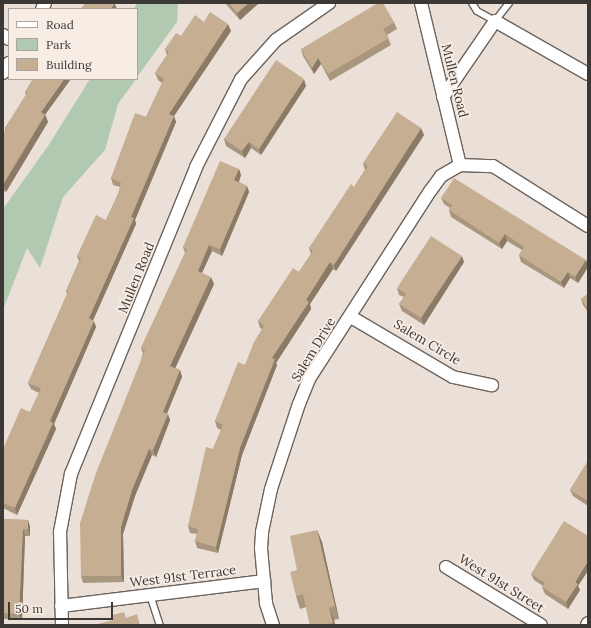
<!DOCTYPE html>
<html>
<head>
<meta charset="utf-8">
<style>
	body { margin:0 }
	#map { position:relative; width:591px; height:628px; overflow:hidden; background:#eae0d8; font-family:Lora,serif }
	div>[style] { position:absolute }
	.green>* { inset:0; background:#b1c9b0 }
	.roads { filter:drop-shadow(1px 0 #6c635c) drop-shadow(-1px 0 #6c635c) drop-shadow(0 1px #6c635c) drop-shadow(0 -1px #6c635c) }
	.lane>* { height:6px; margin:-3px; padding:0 3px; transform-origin:3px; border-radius:3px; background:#fff }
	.street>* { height:12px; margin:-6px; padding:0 6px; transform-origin:6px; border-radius:6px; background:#fff }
	.wall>* { inset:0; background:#a9967e }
	.shaded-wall>* { inset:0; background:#8a7a66 }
	.building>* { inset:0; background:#c5ae92 }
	span { translate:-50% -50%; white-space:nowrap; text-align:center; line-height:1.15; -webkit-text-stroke:3.5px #f7ede5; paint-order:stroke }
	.street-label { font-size:13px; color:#3c3835 }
	.frame { position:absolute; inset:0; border:4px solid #3c3835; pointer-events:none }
	.legend { position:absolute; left:8px; top:8px; width:130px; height:72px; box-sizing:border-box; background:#f7ede5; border:1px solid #aca59f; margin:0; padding:5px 7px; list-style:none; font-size:12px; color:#3c3835 }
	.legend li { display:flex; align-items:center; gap:8px; height:20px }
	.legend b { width:20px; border:1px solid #aca59f }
	.scale { position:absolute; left:8px; top:602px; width:105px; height:18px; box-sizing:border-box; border:2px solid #3c3835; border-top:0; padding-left:5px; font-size:12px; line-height:14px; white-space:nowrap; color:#3c3835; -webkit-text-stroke:3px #f7ede5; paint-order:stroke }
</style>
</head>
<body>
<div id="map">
	<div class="green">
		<div style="clip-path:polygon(137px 3px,178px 3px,177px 22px,137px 77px,137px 9px,134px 9px)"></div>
		<div style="clip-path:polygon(90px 79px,136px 79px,118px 104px,105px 150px,63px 197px,40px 268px,27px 248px,3px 310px,3px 209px,48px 146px)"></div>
	</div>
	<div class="roads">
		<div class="lane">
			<div style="left:472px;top:3px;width:9px;rotate:58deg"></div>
			<div style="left:477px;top:11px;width:21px;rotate:29deg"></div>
			<div style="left:495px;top:21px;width:23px;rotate:-52deg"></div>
			<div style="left:150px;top:595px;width:32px;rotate:72deg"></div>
		</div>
		<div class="street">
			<div style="left:421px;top:3px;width:167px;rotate:76.5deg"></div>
			<div style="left:42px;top:9px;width:7px;rotate:-63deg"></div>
			<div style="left:3px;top:35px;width:7px;rotate:34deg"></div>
			<div style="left:3px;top:73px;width:12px;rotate:-59deg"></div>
			<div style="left:443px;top:97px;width:92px;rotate:-55.6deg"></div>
			<div style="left:495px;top:21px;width:107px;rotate:29.7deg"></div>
			<div style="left:460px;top:165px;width:33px;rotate:2deg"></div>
			<div style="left:493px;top:166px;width:112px;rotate:32.3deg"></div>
			<div style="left:351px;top:317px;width:118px;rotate:30.5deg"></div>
			<div style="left:453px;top:377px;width:40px;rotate:12deg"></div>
			<div style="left:446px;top:567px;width:111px;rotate:31.4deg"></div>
			<div style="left:61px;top:606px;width:205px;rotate:-7deg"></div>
			<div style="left:62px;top:625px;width:93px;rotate:-91.2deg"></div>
			<div style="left:60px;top:532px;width:59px;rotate:-79.3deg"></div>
			<div style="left:71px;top:474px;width:331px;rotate:-67.8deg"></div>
			<div style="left:196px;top:167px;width:99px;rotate:-62.9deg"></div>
			<div style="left:241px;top:79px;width:52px;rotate:-48.1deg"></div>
			<div style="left:276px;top:40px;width:65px;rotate:-34.9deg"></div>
			<div style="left:273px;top:625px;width:23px;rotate:-108deg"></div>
			<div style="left:266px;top:603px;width:55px;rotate:-95.2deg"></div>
			<div style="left:261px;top:548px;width:16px;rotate:-86deg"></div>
			<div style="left:262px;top:532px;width:44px;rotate:-78.2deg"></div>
			<div style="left:271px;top:489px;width:89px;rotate:-71.8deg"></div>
			<div style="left:299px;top:404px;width:27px;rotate:-68deg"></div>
			<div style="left:309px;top:379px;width:225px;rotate:-57.2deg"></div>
			<div style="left:431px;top:190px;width:17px;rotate:-54deg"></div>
			<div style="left:441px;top:176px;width:22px;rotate:-30deg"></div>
			<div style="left:587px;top:625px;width:2px;rotate:-63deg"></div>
		</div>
	</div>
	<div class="wall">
		<div style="clip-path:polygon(225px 3px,259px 3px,240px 20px)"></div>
		<div style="clip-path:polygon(204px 22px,231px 31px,174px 116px,176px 122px,135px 220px,136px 224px,93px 320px,96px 327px,54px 424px,56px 429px,17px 515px,3px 508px,3px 449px,30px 412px,39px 393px,31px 389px,28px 383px,67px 294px,66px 291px,79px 261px,77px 256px,106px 220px,118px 194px,120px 187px,113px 185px,111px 178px,146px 117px,162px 83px,158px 80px,155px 73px,167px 55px,165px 49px,181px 36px)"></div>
		<div style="clip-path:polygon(394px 22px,397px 29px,387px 35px,391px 45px,330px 81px,321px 64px,314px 74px,303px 56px,301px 49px)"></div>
		<div style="clip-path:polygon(33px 79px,48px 122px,6px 192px,3px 190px,3px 134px,5px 131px,5px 128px,26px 95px,25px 92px)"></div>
		<div style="clip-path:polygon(306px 86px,261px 155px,251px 148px,245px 158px,226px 146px,224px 139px)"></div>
		<div style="clip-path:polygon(424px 135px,336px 271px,333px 269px,310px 304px,311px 309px,276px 363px,277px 365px,242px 455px,218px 553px,197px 548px,195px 541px,197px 534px,190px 533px,188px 526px,213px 449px,221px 430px,217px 428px,215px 421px,245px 365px,262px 329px,260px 328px,258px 321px,299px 272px,311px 254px,309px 248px,354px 187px,365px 170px,363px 163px)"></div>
		<div style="clip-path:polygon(239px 169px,241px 175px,239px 182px,247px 186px,249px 192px,222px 256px,212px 251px,202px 273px,214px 284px,175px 368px,180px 370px,182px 377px,167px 413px,170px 420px,156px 457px,152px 455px,135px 496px,123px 534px,124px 582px,83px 583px,81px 576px,143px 353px,141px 348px,185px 253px,183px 247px)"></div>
		<div style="clip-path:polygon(441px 198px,586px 260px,588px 265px,588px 267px,578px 283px,570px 278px,564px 288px,521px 262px,519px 255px,522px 250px,507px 241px,502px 249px,451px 217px,449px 210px,450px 208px,444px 204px)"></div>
		<div style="clip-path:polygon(464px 262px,424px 325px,402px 311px,399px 304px,404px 297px,399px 295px,397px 288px)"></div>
		<div style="clip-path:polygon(588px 294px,588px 312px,583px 305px,581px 299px)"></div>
		<div style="clip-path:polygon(588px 461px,588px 506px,573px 496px,570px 490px)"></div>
		<div style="clip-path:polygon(3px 519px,28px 520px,30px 527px,30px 536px,25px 536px,22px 620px,3px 619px)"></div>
		<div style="clip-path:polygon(317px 530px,322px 542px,339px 619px,334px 620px,335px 625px,310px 625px,306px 607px,300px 609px,296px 596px,297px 570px)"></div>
		<div style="clip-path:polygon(531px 574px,578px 586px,580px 590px,568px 609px,545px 594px,542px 587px,543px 586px,534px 580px)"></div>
	</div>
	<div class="shaded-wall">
		<div style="clip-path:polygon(112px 3px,116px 3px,115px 4px,117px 9px,111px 9px)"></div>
		<div style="clip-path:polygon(249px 3px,259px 3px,240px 20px,237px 13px)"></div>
		<div style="clip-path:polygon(228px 24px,231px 31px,174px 116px,176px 122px,135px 220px,136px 224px,91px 325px,89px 318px,131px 217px,169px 114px)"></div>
		<div style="clip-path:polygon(318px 58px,321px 64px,314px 74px,312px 68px)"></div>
		<div style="clip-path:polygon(64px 79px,71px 79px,45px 115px,48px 122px,6px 192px,3px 185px,41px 112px)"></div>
		<div style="clip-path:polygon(304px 79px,306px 86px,261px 155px,259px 149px)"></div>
		<div style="clip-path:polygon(421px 128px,424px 135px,336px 271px,334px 265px)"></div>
		<div style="clip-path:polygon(249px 142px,251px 148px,245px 158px,242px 151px)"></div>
		<div style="clip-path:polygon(239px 169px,241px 175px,237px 187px,234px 180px)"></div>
		<div style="clip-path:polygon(247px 186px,249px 192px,222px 256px,220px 249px)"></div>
		<div style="clip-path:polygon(505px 234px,507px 241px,502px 249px,499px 243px)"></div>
		<div style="clip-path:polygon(209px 245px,212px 251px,200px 277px,198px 271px)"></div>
		<div style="clip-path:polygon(462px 256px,464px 262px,424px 325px,421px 318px)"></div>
		<div style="clip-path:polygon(586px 260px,588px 265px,588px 267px,578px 283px,575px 277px)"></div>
		<div style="clip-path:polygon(330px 262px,333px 269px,310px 304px,311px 309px,276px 363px,277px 365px,242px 455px,218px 553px,216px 547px,240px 448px,272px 358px,306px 300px)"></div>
		<div style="clip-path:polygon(568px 272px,570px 278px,564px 288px,561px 282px)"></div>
		<div style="clip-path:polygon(211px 277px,214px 284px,173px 373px,170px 366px)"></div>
		<div style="clip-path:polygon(94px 321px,96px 327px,54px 424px,56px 429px,17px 515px,15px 508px,50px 421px)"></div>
		<div style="clip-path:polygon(180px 370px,182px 377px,165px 418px,163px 412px)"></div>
		<div style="clip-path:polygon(168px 414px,170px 420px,156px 457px,153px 450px)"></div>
		<div style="clip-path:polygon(149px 449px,152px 455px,135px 496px,123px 534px,124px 582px,121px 576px,121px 527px,132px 490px)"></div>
		<div style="clip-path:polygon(28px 520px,30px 527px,30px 536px,28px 529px)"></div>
		<div style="clip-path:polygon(23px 529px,25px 536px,22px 620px,19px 614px)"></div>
		<div style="clip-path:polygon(317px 530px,322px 542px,339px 619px,335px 606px)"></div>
		<div style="clip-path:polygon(588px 561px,588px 571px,578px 586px,580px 590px,568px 609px,566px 602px,575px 582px)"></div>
		<div style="clip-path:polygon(329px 608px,334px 620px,335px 625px,333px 625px,333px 623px)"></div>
	</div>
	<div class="building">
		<div style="clip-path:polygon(85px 3px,115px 3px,111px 9px,81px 9px)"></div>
		<div style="clip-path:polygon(229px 3px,249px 3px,237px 13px)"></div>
		<div style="clip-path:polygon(378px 3px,383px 3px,394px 22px,383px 29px,389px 38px,328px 74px,318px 58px,312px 68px,301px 49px)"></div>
		<div style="clip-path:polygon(210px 12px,228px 24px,169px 114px,174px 116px,131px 217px,134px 218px,89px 318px,94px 321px,50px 421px,53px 423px,15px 508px,3px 503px,3px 449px,21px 408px,30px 412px,41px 388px,28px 383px,68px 292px,66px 291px,81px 258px,77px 256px,96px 215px,106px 220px,118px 194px,121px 183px,111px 178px,135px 113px,146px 117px,164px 79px,155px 73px,169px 52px,165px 49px,176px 33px,181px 36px,195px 15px,204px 22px)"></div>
		<div style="clip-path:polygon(276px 60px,304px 79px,259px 149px,249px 142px,242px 151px,224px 139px)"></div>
		<div style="clip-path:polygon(33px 79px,64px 79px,41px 112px,45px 115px,3px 185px,3px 134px,6px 129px,5px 128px,27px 93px,25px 92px)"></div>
		<div style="clip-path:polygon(397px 112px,421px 128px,334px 265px,330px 262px,306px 300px,309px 302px,272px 358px,275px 359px,240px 448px,216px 547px,195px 541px,198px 529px,188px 526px,206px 447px,213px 449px,223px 425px,215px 421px,238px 362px,245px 365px,254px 342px,264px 326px,258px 321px,293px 268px,299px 272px,313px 251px,309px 248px,351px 184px,354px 187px,368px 166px,363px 163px)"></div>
		<div style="clip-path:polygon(220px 161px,239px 169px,234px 180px,247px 186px,220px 249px,209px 245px,198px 271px,211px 277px,170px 366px,180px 370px,163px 412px,168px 414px,153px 450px,149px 449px,132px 490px,121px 527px,121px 576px,81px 576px,80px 523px,96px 473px,145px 350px,141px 348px,187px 249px,183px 247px)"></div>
		<div style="clip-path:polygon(454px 178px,586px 260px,575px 277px,568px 272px,561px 282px,519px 255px,524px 247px,505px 234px,499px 243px,449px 210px,452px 205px,441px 198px)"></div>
		<div style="clip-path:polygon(431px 236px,462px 256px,421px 318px,399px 304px,406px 294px,397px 288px)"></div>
		<div style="clip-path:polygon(588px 294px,588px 309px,581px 299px)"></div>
		<div style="clip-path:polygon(588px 461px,588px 501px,570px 490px)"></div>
		<div style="clip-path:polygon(3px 519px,28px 520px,28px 529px,23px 529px,19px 614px,3px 613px)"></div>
		<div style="clip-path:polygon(564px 521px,588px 536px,588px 561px,575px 582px,578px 584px,566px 602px,542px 587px,545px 583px,531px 574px)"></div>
		<div style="clip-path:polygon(317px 530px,335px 606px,329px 608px,333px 623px,323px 625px,310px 625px,303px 594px,296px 596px,290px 572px,297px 570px,290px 536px)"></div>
		<div style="clip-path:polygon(124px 612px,126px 618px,137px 614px,140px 625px,94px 625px,113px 620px,112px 615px)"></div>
	</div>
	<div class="street-label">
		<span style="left:454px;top:81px;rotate:76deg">Mullen Road</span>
		<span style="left:137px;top:278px;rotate:-68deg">Mullen Road</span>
		<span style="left:427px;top:343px;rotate:31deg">Salem Circle</span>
		<span style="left:314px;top:350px;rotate:-59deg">Salem Drive</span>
		<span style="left:183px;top:577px;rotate:-7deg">West 91st Terrace</span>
		<span style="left:501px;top:584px;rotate:32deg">West 91st Street</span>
	</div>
	<div class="frame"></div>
	<ul class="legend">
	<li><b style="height:5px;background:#fff"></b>Road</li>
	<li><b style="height:11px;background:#b1c9b0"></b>Park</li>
	<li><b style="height:11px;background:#c5ae92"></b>Building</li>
	</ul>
	<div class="scale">50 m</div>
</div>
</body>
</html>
